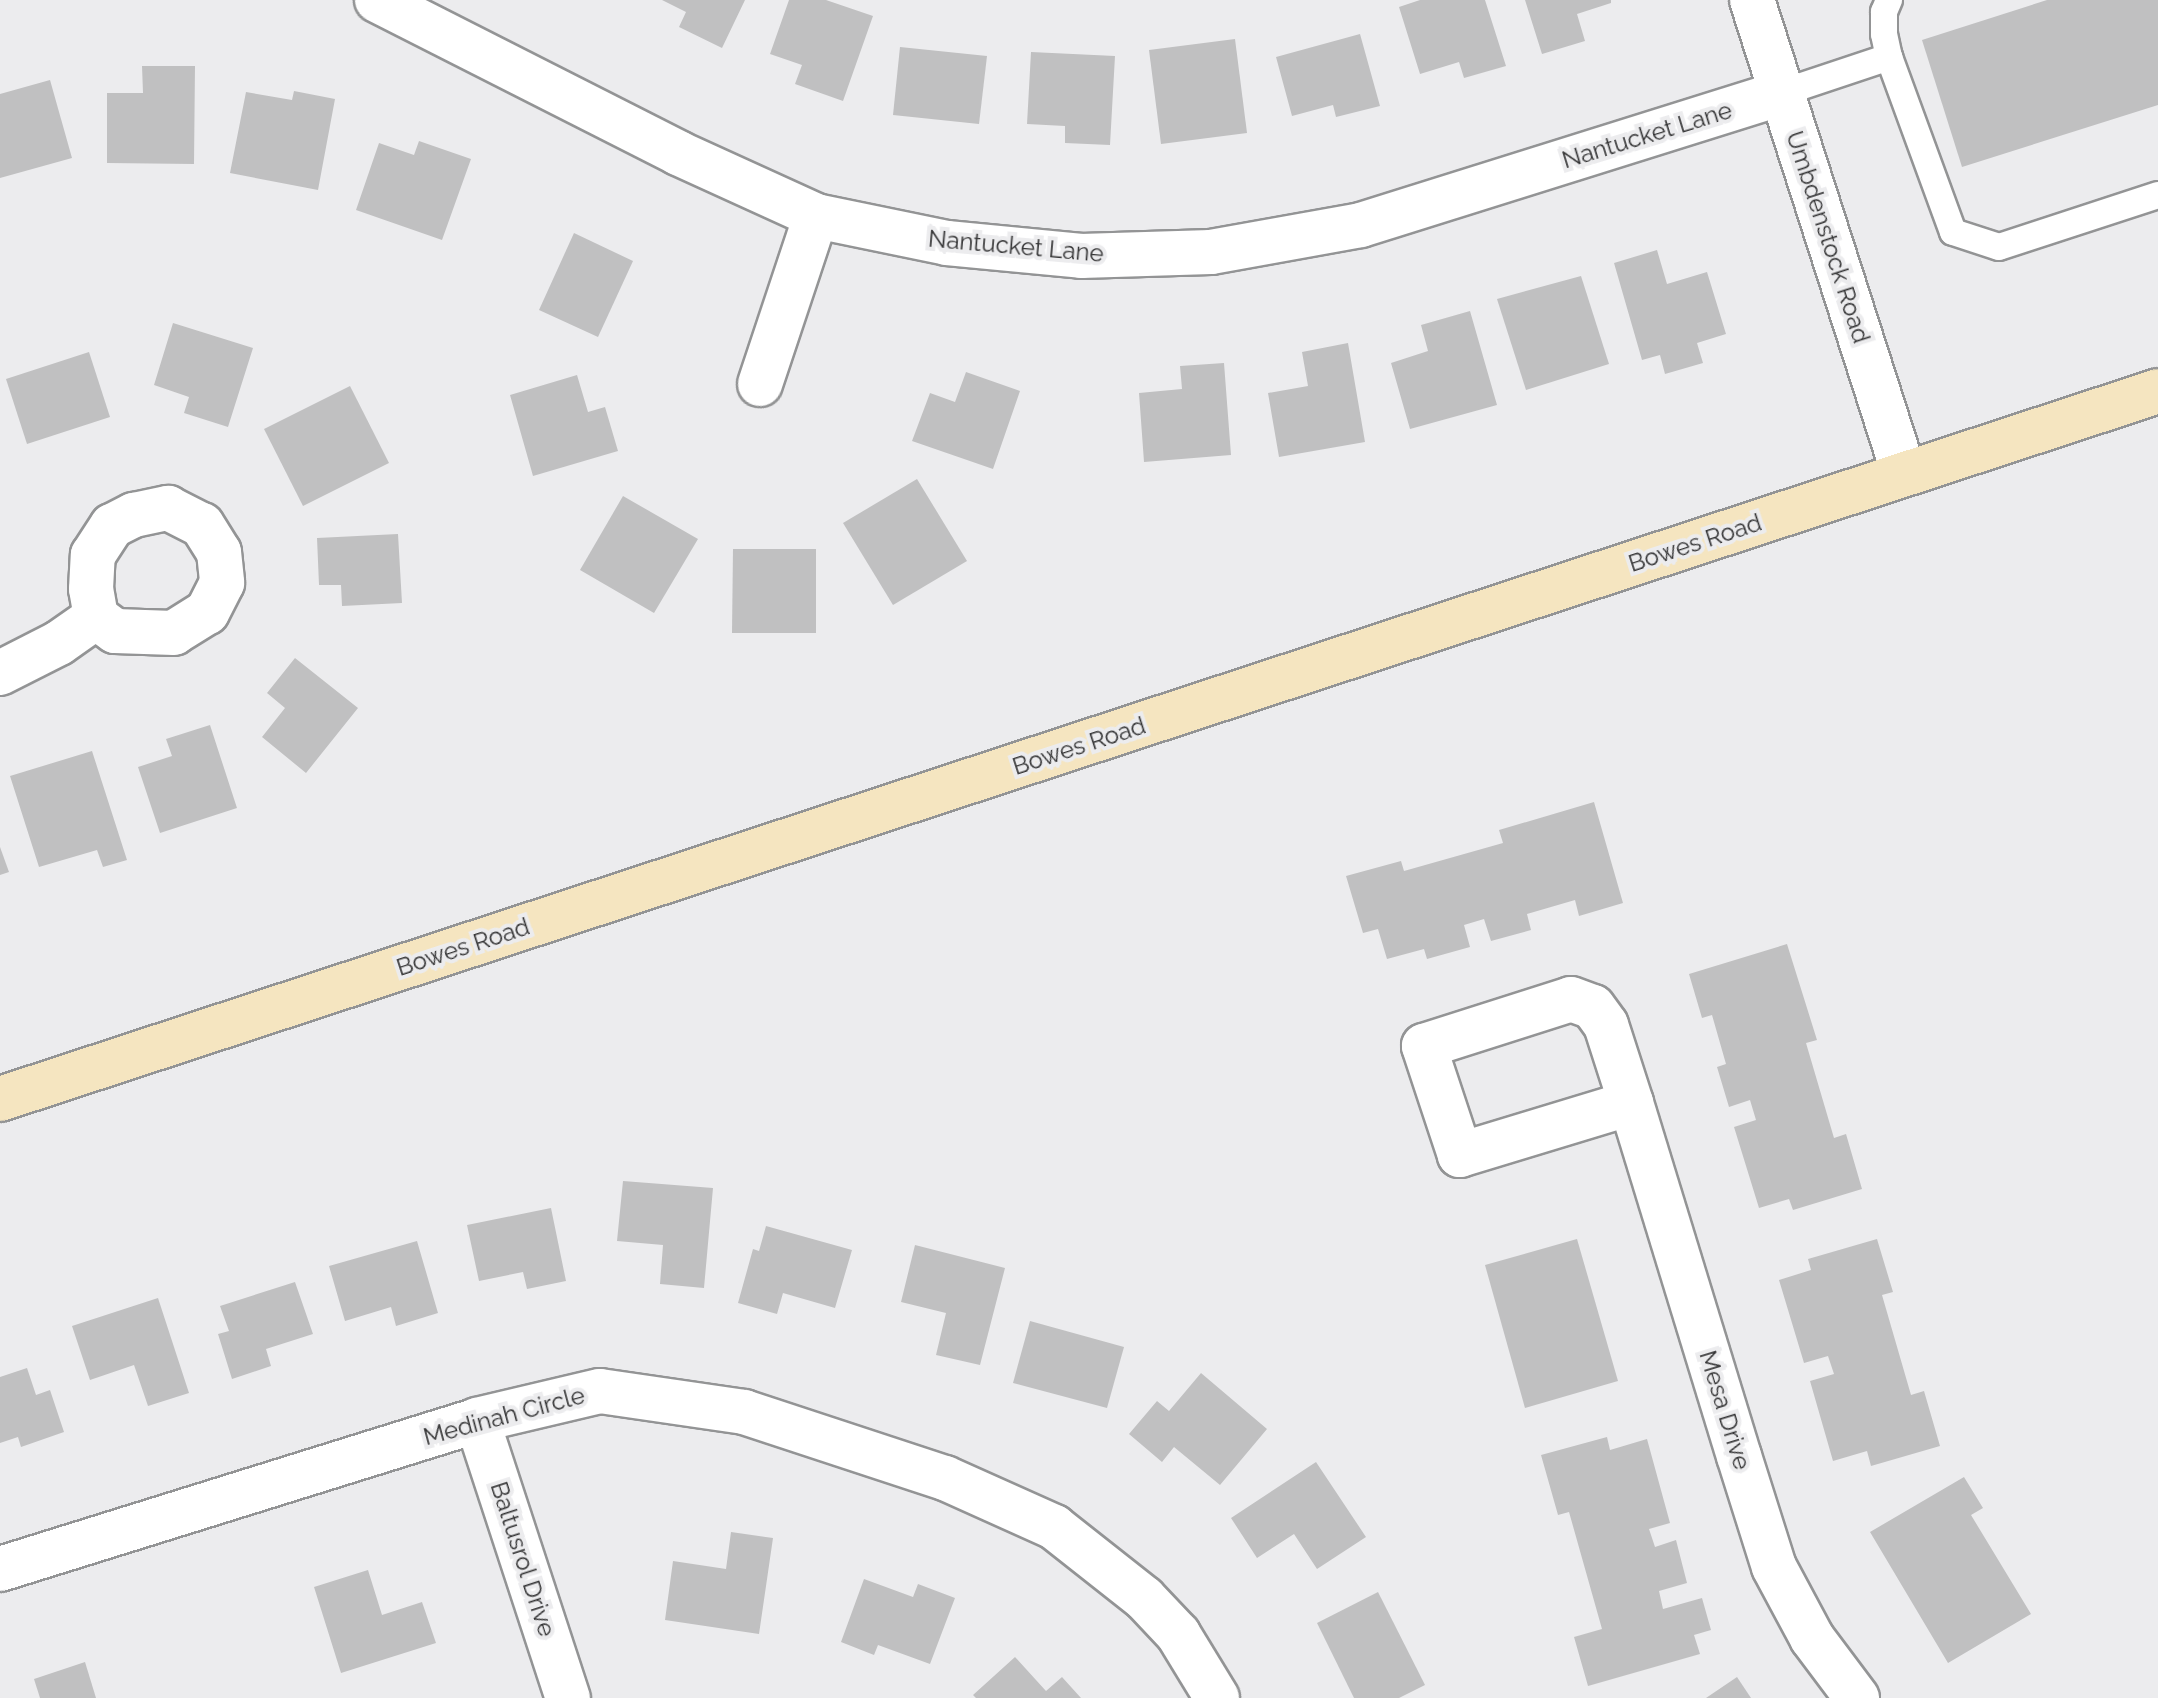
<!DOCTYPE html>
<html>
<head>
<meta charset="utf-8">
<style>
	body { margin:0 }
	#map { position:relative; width:2158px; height:1698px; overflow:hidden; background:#ececee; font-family:Raleway,sans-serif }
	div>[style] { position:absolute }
	.building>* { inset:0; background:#c0c0c1 }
	.roads { filter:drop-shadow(2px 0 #939495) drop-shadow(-2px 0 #939495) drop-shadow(0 2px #939495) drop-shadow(0 -2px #939495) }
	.lane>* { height:26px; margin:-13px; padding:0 13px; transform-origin:13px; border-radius:13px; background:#fff }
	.street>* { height:44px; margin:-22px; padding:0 22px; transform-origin:22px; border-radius:22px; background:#fff }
	.secondary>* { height:44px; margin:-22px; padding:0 22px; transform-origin:22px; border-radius:22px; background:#f5e5c0 }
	span { translate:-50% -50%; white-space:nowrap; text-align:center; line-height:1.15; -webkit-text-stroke:8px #ececee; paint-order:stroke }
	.street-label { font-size:24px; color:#343435 }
</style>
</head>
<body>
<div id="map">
	<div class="building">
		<div style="clip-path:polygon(662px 0,745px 0,722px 48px,679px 27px,686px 12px)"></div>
		<div style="clip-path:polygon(789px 0,826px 0,873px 16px,843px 101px,795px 84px,802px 65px,770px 54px)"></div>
		<div style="clip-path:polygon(1420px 0,1485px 0,1506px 66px,1464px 78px,1459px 62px,1420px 74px,1399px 7px)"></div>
		<div style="clip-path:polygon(1525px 0,1611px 0,1611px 3px,1577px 14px,1585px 41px,1542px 54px)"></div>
		<div style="clip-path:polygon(2047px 0,2158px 0,2158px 105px,1962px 167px,1922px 40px)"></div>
		<div style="clip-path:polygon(1360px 34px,1380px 106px,1336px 117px,1333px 105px,1292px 116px,1276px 57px)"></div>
		<div style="clip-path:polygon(1235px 39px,1247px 133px,1161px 144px,1149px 50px)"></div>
		<div style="clip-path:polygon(900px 47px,987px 56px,979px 124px,893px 115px)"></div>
		<div style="clip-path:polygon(1031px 52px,1115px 56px,1110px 145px,1065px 143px,1065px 126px,1027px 124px)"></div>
		<div style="clip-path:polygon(142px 66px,195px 66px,194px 164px,107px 163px,107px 93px,143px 93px)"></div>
		<div style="clip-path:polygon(50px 80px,72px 158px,0 178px,0 94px)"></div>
		<div style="clip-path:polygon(294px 91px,335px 99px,318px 190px,230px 173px,246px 92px,292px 100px)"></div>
		<div style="clip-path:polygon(419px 141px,471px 159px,442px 240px,356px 210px,379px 143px,414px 155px)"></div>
		<div style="clip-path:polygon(574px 233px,633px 261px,598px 337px,539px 310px)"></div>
		<div style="clip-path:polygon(1657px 250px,1667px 284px,1707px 272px,1726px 334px,1697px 343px,1703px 363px,1665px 374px,1660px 355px,1642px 360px,1614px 263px)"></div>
		<div style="clip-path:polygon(1581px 276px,1609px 364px,1526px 390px,1497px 299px)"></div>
		<div style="clip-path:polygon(1470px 311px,1497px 405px,1410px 429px,1391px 363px,1428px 351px,1421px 325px)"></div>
		<div style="clip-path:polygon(173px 323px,253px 348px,228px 427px,184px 413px,189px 397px,154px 385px)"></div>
		<div style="clip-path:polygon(1348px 343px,1365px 442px,1279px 457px,1268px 393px,1308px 386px,1302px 352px)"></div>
		<div style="clip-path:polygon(89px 352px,110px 417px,27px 444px,6px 379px)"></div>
		<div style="clip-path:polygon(1224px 363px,1231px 455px,1144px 462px,1139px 393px,1182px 389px,1180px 366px)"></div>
		<div style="clip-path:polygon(966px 372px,1020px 391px,993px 469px,912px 441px,930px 393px,955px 402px)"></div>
		<div style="clip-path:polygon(577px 375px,588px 412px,605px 407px,618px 451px,533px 476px,510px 395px)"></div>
		<div style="clip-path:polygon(350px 386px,389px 463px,303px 506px,264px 429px)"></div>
		<div style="clip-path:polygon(917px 479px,967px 561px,893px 605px,843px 523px)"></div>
		<div style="clip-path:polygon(623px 496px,698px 539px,654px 613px,580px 570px)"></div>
		<div style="clip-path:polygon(398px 534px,402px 603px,342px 606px,341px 585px,319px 585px,317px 538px)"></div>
		<div style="clip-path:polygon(733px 549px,816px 549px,816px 633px,732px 633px)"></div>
		<div style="clip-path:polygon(295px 658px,358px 708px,306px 773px,262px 737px,285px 708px,267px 693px)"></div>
		<div style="clip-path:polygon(210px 725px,237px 808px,160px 833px,138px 767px,172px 756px,166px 739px)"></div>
		<div style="clip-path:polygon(92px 751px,127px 860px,103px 867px,97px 850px,39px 867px,10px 776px)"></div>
		<div style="clip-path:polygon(1594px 802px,1623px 903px,1579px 916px,1575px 900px,1527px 914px,1531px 930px,1491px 941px,1484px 919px,1464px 925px,1470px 947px,1427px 959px,1424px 949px,1387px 959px,1378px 929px,1363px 933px,1346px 876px,1401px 861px,1404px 871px,1503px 843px,1499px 830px)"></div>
		<div style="clip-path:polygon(0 847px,9px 872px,0 875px)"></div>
		<div style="clip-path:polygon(1787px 944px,1817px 1040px,1806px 1043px,1834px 1138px,1846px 1134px,1862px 1189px,1793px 1210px,1789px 1199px,1759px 1208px,1734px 1127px,1756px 1120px,1750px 1100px,1729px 1107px,1717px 1067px,1726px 1064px,1712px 1015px,1702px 1018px,1689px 974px)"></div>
		<div style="clip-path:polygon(623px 1181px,713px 1188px,704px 1288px,660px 1284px,663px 1245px,617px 1241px)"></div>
		<div style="clip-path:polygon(551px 1208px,566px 1281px,527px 1289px,523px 1272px,479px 1281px,467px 1225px)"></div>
		<div style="clip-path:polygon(766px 1226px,852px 1250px,835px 1308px,783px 1293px,777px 1314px,738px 1303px,753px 1249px,759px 1251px)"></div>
		<div style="clip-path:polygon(1577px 1239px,1618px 1381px,1525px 1408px,1485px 1265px)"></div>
		<div style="clip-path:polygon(1877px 1239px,1893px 1292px,1882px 1295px,1911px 1395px,1924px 1391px,1940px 1446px,1871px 1466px,1867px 1451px,1833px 1461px,1810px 1381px,1834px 1374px,1828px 1356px,1804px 1363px,1779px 1280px,1811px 1270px,1808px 1259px)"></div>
		<div style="clip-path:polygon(417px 1241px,438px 1313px,396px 1326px,391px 1307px,345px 1321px,329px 1266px)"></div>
		<div style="clip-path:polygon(915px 1245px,1005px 1268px,980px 1365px,936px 1355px,946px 1313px,901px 1302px)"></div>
		<div style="clip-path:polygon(295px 1282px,313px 1334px,266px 1349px,271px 1366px,232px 1379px,218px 1334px,229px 1331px,220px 1306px)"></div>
		<div style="clip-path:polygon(158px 1298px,189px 1393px,148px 1406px,134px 1365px,90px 1380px,72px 1326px)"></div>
		<div style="clip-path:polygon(1030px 1321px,1124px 1347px,1107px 1408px,1013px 1383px)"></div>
		<div style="clip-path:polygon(27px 1368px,36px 1395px,50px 1390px,64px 1432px,21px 1447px,18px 1437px,0 1443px,0 1377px)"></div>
		<div style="clip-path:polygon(1201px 1373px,1267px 1429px,1220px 1485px,1174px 1447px,1162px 1462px,1129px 1434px,1157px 1401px,1169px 1411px)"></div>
		<div style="clip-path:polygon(1607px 1437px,1610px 1450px,1647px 1439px,1670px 1523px,1649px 1529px,1655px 1547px,1676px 1540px,1687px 1583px,1659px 1591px,1663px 1609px,1702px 1598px,1711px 1630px,1694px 1635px,1700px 1654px,1588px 1686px,1574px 1637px,1602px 1629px,1569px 1512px,1558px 1515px,1541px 1455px)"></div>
		<div style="clip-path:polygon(1316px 1462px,1366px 1537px,1317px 1569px,1294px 1534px,1257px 1558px,1231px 1518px)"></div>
		<div style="clip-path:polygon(1964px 1477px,1983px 1508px,1971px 1515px,2031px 1614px,1948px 1663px,1870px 1532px)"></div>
		<div style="clip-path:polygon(731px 1532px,773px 1538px,759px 1634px,665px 1620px,673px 1561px,726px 1569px)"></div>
		<div style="clip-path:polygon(368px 1570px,382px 1615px,422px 1602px,436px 1643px,341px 1673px,314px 1587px)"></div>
		<div style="clip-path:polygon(864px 1579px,913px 1597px,918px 1584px,955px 1598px,930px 1664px,878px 1645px,874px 1655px,841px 1642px)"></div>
		<div style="clip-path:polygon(1378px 1592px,1425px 1685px,1399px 1698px,1354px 1698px,1317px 1623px)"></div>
		<div style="clip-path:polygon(1015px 1657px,1046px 1691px,1062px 1677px,1081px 1698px,976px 1698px,973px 1695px)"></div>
		<div style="clip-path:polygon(85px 1662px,96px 1698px,40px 1698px,34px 1679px)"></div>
		<div style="clip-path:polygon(1737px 1677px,1751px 1698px,1706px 1698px)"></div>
	</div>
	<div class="roads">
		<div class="lane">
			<div style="left:1889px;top:0;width:13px;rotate:113deg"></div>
			<div style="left:1884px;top:12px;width:22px;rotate:90deg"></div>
			<div style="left:1884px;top:34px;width:24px;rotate:78deg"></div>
			<div style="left:1889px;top:57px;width:186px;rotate:69.9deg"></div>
			<div style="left:1953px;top:232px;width:48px;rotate:18.1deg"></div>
			<div style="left:1999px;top:247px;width:167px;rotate:-18.1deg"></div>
			<div style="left:1781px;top:93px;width:114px;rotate:-18.4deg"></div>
		</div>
		<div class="street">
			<div style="left:377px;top:0;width:338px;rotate:26.9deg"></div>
			<div style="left:678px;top:153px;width:152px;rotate:24.5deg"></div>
			<div style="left:816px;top:216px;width:134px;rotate:11.6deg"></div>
			<div style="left:947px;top:243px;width:135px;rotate:5.5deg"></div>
			<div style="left:1081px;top:256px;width:130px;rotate:-1.8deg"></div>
			<div style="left:1211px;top:252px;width:152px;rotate:-10.2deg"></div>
			<div style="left:1361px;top:225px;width:440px;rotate:-17.4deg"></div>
			<div style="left:1752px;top:0;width:498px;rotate:72.2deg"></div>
			<div style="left:760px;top:384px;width:177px;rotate:-71.6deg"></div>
			<div style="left:168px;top:508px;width:38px;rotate:27deg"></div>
			<div style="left:202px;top:525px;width:32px;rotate:58deg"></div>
			<div style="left:219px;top:552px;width:31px;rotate:84deg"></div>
			<div style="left:222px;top:583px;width:33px;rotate:117deg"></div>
			<div style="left:207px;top:612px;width:39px;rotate:148deg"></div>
			<div style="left:174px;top:633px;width:59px;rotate:-178.1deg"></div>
			<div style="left:115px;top:631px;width:24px;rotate:-144deg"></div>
			<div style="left:96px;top:617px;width:28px;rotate:-100deg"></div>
			<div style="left:91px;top:589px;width:34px;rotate:-87deg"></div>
			<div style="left:93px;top:555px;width:35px;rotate:-57deg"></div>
			<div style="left:112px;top:526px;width:25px;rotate:-27deg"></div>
			<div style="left:134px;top:515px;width:35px;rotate:-12deg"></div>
			<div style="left:0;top:673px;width:66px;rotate:-27deg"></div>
			<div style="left:59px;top:643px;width:45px;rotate:-35.1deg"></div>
			<div style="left:1631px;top:1103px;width:179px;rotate:163.1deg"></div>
			<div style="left:1460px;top:1155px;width:115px;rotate:-108.3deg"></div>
			<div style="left:1424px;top:1046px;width:154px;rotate:-17.7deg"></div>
			<div style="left:1571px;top:999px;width:23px;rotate:20deg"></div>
			<div style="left:1593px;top:1007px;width:22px;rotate:54deg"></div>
			<div style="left:1606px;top:1025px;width:82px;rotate:72.2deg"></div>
			<div style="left:1631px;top:1103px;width:369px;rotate:73deg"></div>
			<div style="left:1739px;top:1456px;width:116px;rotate:72.5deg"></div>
			<div style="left:1774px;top:1567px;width:81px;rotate:61.8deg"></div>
			<div style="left:1812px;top:1638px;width:75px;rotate:53.1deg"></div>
			<div style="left:477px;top:1420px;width:293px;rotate:71.9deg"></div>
			<div style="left:0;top:1569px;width:500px;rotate:-17.3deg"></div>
			<div style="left:477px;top:1420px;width:126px;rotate:-13.3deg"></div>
			<div style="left:600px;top:1391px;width:146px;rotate:8.3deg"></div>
			<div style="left:744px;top:1412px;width:212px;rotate:18.2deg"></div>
			<div style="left:945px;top:1478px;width:120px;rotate:24.2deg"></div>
			<div style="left:1054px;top:1527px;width:115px;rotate:38.3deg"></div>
			<div style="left:1144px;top:1598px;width:50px;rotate:46.6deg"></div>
			<div style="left:1178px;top:1634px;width:75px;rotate:58.6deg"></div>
		</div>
		<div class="secondary">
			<div style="left:0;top:1099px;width:2271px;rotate:-18.16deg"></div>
		</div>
	</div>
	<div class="street-label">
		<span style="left:1647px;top:135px;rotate:-17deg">Nantucket Lane</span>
		<span style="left:1828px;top:237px;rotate:72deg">Umbdenstock Road</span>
		<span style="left:1016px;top:246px;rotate:5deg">Nantucket Lane</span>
		<span style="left:1695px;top:543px;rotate:-18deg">Bowes Road</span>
		<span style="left:1079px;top:746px;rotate:-18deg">Bowes Road</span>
		<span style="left:463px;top:947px;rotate:-18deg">Bowes Road</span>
		<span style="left:1725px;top:1410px;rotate:73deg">Mesa Drive</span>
		<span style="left:504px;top:1416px;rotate:-15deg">Medinah Circle</span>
		<span style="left:523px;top:1559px;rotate:72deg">Baltusrol Drive</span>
	</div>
</div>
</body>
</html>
